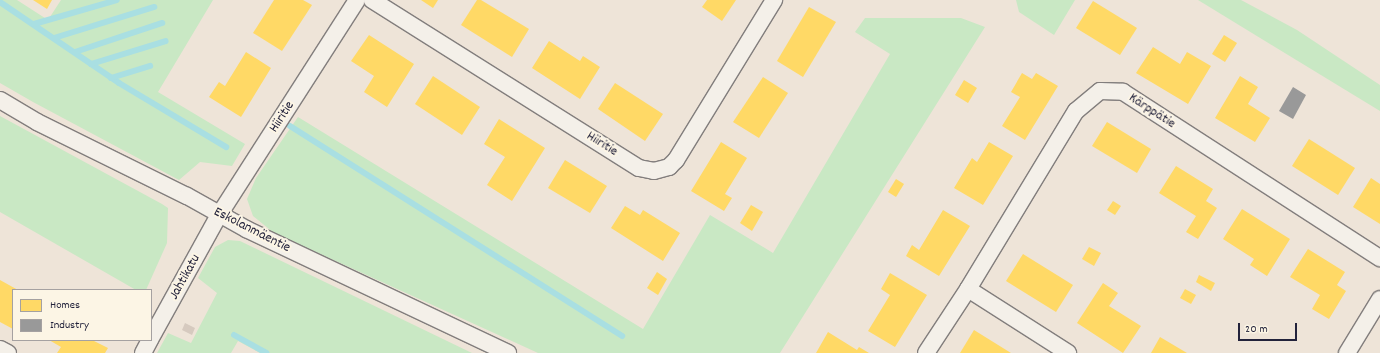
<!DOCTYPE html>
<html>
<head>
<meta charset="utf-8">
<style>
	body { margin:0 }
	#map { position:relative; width:1380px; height:353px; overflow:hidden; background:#eee4d8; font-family:Dekko,sans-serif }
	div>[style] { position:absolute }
	.green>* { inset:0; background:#c9e8c4 }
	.homes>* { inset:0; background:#ffd966 }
	.industry>* { inset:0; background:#999 }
	.stream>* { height:6px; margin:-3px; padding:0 3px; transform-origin:3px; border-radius:3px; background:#a9dfe2 }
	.building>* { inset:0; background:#d6cabf }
	.roads { filter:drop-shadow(1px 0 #827e7d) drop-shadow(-1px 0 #827e7d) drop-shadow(0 1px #827e7d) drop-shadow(0 -1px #827e7d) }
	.street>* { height:16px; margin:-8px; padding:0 8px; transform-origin:8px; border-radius:8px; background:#f4f0e9 }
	span { translate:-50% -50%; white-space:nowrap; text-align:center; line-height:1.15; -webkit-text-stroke:4px #fcf5e5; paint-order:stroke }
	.street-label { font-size:14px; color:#22223b }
	.legend { position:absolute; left:12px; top:289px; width:140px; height:52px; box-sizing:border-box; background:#fcf5e5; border:1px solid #a5a1a1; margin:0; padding:5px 7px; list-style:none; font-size:12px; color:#22223b }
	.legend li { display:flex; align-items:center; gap:8px; height:20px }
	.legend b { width:20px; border:1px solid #a5a1a1 }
	.scale { position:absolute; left:1238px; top:323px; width:59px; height:18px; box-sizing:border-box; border:2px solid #22223b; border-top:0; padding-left:5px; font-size:12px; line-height:14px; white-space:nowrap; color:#22223b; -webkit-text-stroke:3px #fcf5e5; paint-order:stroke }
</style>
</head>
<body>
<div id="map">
	<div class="green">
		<div style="clip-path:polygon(0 0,17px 0,48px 20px,61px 0,213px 0,158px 92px,245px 144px,232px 166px,200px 162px,179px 180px,33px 102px,0 83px)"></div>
		<div style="clip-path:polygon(1016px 0,1075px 0,1054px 35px,1019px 12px)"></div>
		<div style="clip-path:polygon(1198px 0,1241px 0,1297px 30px,1380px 85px,1380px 111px)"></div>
		<div style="clip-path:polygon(865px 18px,961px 18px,985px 27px,780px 353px,538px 353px,274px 233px,253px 216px,247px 199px,256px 178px,298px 117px,643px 329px,710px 215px,773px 253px,890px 54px,855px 32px)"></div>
		<div style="clip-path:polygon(0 116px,162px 204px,168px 208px,167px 243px,146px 290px,136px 290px,0 212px)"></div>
		<div style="clip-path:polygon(228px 240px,240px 241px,472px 353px,260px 353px,238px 341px,231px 353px,157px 353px,168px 333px,191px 343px,217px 293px,198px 278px,215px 247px)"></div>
	</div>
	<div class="homes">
		<div style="clip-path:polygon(33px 0,52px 0,47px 9px)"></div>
		<div style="clip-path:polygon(274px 0,303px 0,312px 5px,282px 51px,253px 33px)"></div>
		<div style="clip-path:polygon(421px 0,438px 0,433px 8px)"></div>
		<div style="clip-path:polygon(477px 0,481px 0,529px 29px,512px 57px,461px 25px)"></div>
		<div style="clip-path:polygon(707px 0,736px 0,722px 21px,702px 7px)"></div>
		<div style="clip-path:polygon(1093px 1px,1137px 28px,1120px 55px,1076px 28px)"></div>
		<div style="clip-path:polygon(809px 7px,836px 22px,803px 77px,777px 61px)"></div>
		<div style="clip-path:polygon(369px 35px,414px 64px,387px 107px,364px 92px,374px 76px,351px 61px)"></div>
		<div style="clip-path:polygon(1224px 35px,1237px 43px,1225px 62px,1212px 54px)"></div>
		<div style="clip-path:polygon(549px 41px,580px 61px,583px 56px,600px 67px,580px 99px,532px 68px)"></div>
		<div style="clip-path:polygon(1153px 47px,1180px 64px,1187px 52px,1211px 66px,1188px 104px,1136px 73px)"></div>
		<div style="clip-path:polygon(246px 52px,271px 68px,241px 117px,209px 97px,219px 82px,225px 86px)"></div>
		<div style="clip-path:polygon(1022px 73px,1032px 79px,1036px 73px,1058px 86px,1025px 140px,1002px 126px,1020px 97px,1011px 92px)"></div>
		<div style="clip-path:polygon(433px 76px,480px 107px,462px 135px,415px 104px)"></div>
		<div style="clip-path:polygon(1240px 76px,1258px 87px,1248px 104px,1270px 118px,1255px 142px,1215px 118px)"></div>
		<div style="clip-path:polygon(763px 77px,788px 93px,759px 138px,733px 122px)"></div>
		<div style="clip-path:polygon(964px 80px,977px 88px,968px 103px,955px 95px)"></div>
		<div style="clip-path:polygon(615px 83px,663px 114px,645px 141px,598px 109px)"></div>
		<div style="clip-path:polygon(499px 119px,545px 148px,512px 201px,487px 185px,505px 157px,484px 144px)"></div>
		<div style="clip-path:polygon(1107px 122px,1151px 149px,1137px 173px,1092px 146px)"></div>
		<div style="clip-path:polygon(1309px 139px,1355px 168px,1338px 195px,1292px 166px)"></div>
		<div style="clip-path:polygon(721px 142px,747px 158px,725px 194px,732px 198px,724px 211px,691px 191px)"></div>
		<div style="clip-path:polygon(989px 142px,1013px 156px,983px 205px,954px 188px,972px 158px,977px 162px)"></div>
		<div style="clip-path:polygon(565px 160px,607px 186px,590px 213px,548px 188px)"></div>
		<div style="clip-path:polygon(1176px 166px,1213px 189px,1206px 201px,1217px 208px,1198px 239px,1186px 232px,1196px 216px,1159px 193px)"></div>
		<div style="clip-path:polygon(1371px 178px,1380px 184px,1380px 224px,1353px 207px)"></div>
		<div style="clip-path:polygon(896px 179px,904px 184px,896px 197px,888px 192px)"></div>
		<div style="clip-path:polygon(1113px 201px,1121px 206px,1115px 215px,1107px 210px)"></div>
		<div style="clip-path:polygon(751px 205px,763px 212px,752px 231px,740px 223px)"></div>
		<div style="clip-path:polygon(625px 206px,640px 215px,643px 210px,680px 233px,663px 261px,611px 228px)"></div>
		<div style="clip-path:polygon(1242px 209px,1290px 239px,1267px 276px,1250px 265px,1254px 259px,1223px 239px)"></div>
		<div style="clip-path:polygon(943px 210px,970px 226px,939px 276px,906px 256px,912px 245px,919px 250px)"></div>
		<div style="clip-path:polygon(1089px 247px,1101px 253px,1094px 266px,1082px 259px)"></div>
		<div style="clip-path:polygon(1308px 249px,1345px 272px,1337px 285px,1346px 291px,1329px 319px,1312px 309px,1320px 295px,1290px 277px)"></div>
		<div style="clip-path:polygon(1023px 254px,1073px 285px,1056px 312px,1006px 281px)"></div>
		<div style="clip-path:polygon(657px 272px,667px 279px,658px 295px,647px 288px)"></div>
		<div style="clip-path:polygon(890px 273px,927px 295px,895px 347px,868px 331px,890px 295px,881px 289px)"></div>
		<div style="clip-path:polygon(1199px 275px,1215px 283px,1211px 291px,1196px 282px)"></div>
		<div style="clip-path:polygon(0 280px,18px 290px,13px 290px,13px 329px,0 322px)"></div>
		<div style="clip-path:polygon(1103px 283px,1118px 293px,1109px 306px,1141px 326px,1123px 353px,1077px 323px)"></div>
		<div style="clip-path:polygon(1185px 289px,1196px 295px,1191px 304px,1180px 298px)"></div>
		<div style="clip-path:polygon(974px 330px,1011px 353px,960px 353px)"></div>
		<div style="clip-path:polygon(828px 332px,857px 350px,859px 347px,869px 353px,816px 353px)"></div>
		<div style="clip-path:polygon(1160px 337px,1187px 353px,1151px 353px)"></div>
		<div style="clip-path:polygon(49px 340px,92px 340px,108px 348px,105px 353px,57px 353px,61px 347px)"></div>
	</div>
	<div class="industry">
		<div style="clip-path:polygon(1293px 87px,1306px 95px,1293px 119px,1279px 111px)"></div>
	</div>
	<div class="stream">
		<div style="left:0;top:2px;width:144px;rotate:34.2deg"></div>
		<div style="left:119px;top:83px;width:125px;rotate:30.9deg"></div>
		<div style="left:34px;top:24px;width:86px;rotate:-16.1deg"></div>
		<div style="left:54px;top:38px;width:105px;rotate:-17.2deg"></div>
		<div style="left:75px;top:52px;width:92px;rotate:-18.4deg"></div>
		<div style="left:91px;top:64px;width:78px;rotate:-17deg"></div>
		<div style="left:111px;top:78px;width:41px;rotate:-17.1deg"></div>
		<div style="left:290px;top:126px;width:393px;rotate:32.3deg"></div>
		<div style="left:234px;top:335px;width:37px;rotate:29deg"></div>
	</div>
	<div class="building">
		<div style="clip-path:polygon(185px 323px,195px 328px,192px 335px,182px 330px)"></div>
	</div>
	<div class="roads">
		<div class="street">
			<div style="left:372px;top:0;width:315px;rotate:32.2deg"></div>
			<div style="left:639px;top:168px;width:15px;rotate:11deg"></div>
			<div style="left:654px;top:171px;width:16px;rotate:-15deg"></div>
			<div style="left:669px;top:167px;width:10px;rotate:-45deg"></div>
			<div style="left:676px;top:160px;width:188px;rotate:-58.5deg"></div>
			<div style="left:0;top:100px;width:43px;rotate:30.7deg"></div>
			<div style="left:37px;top:122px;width:167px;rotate:26.3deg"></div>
			<div style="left:187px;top:196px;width:68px;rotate:29.2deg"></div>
			<div style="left:246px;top:229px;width:290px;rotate:25.3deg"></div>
			<div style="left:968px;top:289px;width:119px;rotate:32.6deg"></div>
			<div style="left:151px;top:338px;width:141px;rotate:-61.1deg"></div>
			<div style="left:219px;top:215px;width:255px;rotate:-57.3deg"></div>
			<div style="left:0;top:349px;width:9px;rotate:27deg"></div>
			<div style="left:143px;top:353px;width:15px;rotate:-62deg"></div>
			<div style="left:926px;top:353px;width:77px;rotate:-56.7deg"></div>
			<div style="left:968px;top:289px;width:208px;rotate:-58.8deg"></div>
			<div style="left:1076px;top:111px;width:31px;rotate:-40deg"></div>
			<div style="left:1100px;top:91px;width:23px;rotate:2deg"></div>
			<div style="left:1123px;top:92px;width:306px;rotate:32.9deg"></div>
			<div style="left:1347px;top:353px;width:63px;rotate:-58.6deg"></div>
		</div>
	</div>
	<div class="street-label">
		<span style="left:1152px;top:111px;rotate:33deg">Kärppätie</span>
		<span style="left:282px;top:117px;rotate:-57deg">Hiiritie</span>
		<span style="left:602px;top:144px;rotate:32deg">Hiiritie</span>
		<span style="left:252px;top:230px;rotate:27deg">Eskolanmäentie</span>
		<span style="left:185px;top:277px;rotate:-61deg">Jahtikatu</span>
	</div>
	<ul class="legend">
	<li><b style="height:11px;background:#ffd966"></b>Homes</li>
	<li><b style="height:11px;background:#999"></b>Industry</li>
	</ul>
	<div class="scale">20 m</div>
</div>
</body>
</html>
